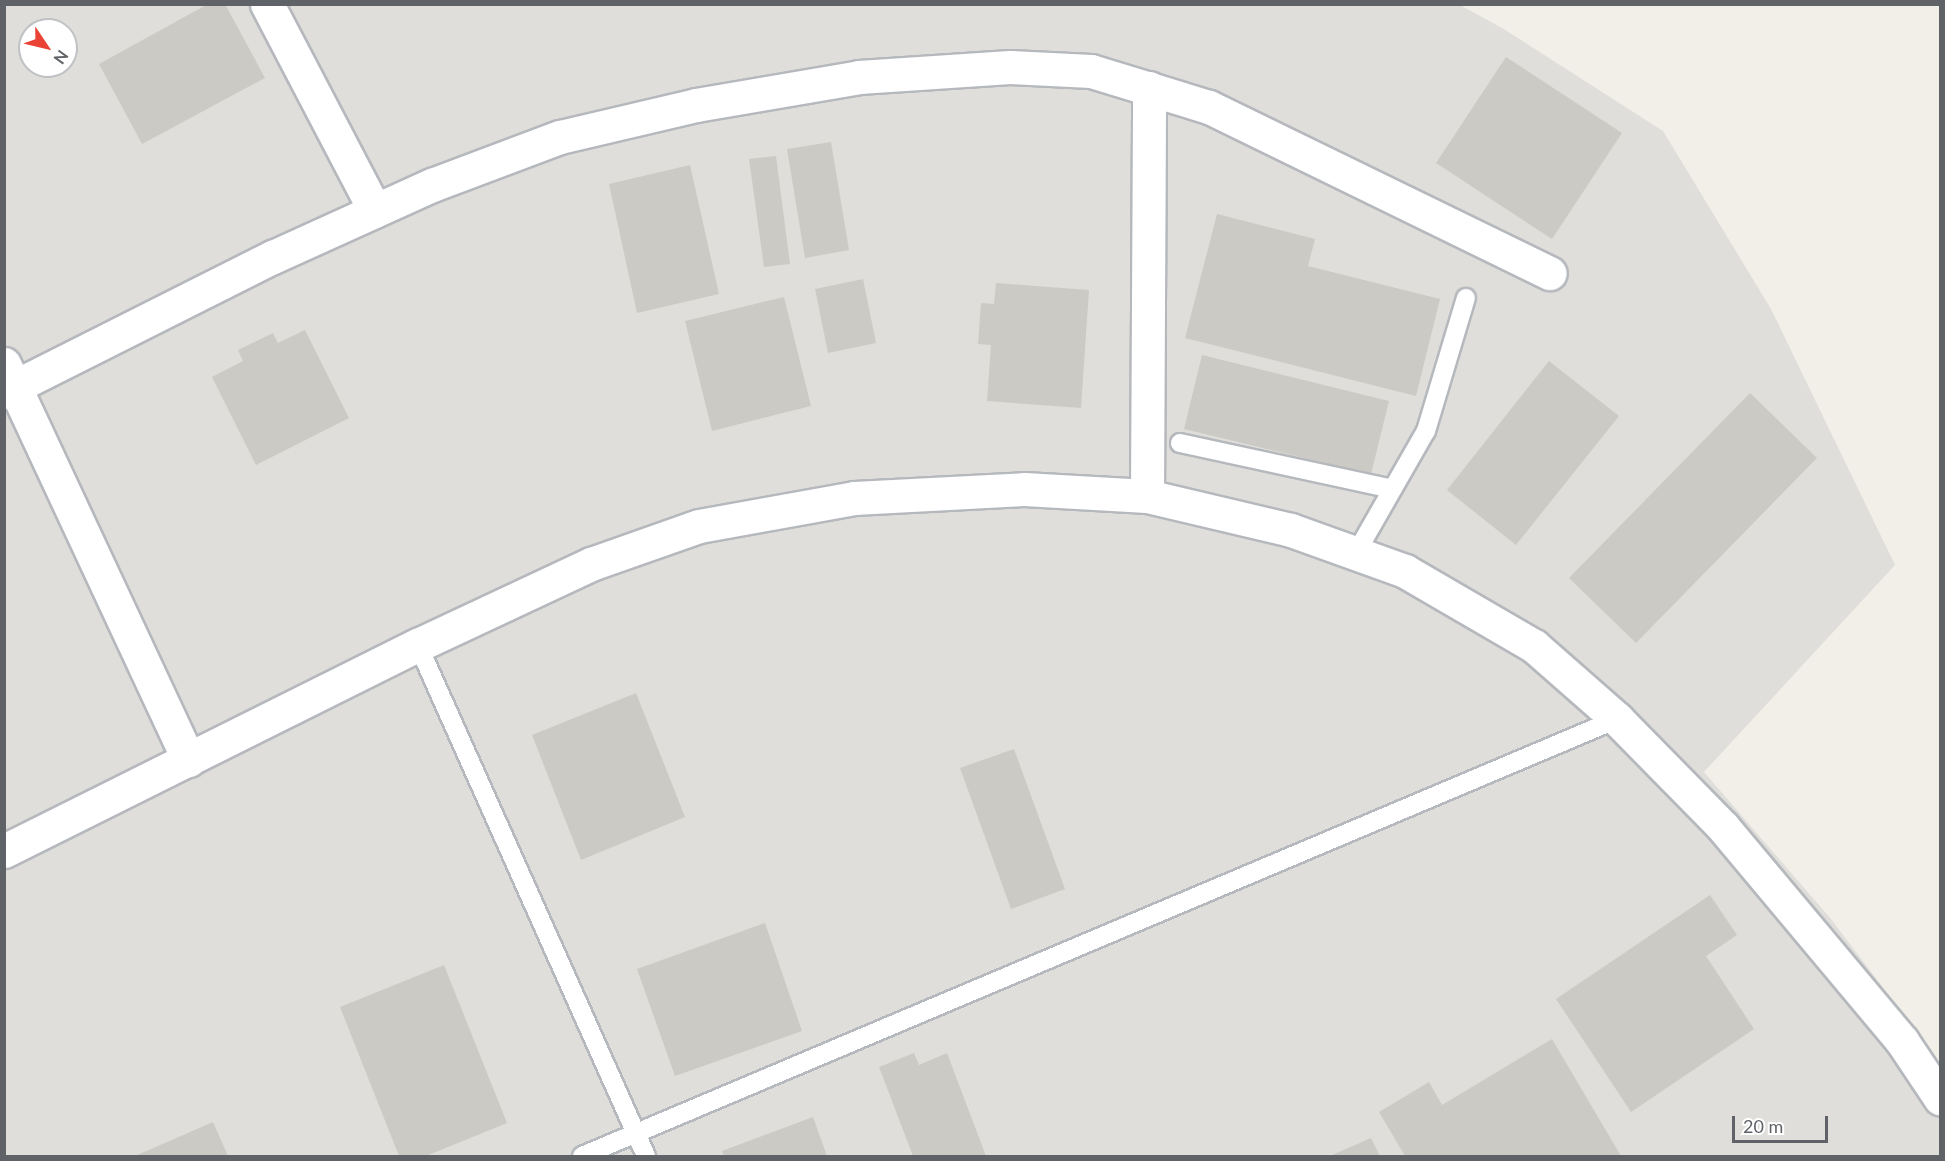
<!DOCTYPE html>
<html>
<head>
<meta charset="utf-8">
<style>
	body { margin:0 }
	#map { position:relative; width:1945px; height:1161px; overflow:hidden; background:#f1efe8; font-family:Lato,sans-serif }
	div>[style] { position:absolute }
	.industrial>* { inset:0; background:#e0deda }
	.building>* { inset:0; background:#cccac5 }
	.roads { filter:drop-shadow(2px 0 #b5b8bc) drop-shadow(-2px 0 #b5b8bc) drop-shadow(0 2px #b5b8bc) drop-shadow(0 -2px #b5b8bc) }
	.lane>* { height:18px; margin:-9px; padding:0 9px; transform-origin:9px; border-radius:9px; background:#fff }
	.street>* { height:33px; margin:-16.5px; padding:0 16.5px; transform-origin:16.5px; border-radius:16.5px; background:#fff }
	.secondary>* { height:33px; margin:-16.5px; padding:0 16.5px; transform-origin:16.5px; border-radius:16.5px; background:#fff }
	span { translate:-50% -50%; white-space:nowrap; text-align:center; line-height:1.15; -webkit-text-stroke:4.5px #fff; paint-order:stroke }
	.frame { position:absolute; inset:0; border:6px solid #5f6368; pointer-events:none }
	.north { position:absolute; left:18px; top:18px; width:60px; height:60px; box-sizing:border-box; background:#fff; border:2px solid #bfc1c3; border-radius:50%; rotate:125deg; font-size:16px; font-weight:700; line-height:24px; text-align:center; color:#5f6368 }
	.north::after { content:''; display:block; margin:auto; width:21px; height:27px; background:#ea4335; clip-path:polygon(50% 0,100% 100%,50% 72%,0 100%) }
	.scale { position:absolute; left:1732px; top:1116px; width:96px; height:27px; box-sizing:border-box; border:3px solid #5f6368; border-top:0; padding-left:8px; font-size:18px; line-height:21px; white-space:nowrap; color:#5f6368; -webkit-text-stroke:4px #fff; paint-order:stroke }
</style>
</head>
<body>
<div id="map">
	<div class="industrial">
		<div style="clip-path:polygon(evenodd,5px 5px,1460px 5px,1502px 28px,1663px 131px,1771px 309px,1895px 565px,1704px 772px,1831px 919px,1940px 1063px,1940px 1156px,5px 1156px,5px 5px,30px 30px,66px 30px,66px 66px,30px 66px,30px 30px)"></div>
	</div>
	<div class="building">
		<div style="clip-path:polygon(208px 4px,225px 4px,265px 78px,142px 144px,99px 64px)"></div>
		<div style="clip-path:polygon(1506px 57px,1622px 133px,1552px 239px,1436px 163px)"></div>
		<div style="clip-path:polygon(831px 142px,849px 250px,805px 258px,787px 149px)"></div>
		<div style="clip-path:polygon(776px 156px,790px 264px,764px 267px,749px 159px)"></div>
		<div style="clip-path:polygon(690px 165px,719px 294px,637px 313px,609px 184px)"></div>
		<div style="clip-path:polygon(1217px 214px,1315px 239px,1308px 266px,1440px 299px,1416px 396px,1185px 338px)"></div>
		<div style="clip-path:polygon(863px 279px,876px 343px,828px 353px,815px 289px)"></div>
		<div style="clip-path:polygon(996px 283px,1089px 290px,1081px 408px,987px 401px,991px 345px,978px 344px,981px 303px,994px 304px)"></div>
		<div style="clip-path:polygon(784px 297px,811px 406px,712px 431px,685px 321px)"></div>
		<div style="clip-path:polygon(305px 330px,349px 418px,256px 465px,212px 377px,243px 361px,238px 350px,273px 333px,278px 343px)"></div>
		<div style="clip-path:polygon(1202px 355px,1389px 401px,1371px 474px,1184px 429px)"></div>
		<div style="clip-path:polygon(1549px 361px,1619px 416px,1516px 545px,1447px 490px)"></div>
		<div style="clip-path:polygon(1750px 393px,1817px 458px,1636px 643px,1569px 578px)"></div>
		<div style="clip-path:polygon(636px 693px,685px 817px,581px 860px,532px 735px)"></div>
		<div style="clip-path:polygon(1014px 749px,1065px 889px,1011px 909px,960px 768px)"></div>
		<div style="clip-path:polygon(1710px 895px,1737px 935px,1706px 956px,1754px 1029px,1631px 1112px,1556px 999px)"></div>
		<div style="clip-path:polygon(765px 923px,802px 1031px,675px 1076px,637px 969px)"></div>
		<div style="clip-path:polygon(444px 965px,507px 1123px,426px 1156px,399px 1156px,340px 1007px)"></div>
		<div style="clip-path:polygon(1552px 1039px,1621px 1156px,1405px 1156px,1379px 1112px,1429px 1082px,1442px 1105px)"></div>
		<div style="clip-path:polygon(914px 1053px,919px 1065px,947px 1053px,986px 1156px,913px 1156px,879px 1067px)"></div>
		<div style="clip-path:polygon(813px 1117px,827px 1156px,724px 1156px,722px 1151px)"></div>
		<div style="clip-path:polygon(213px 1122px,228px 1156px,135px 1156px)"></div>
		<div style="clip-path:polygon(1371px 1138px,1380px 1156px,1330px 1156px)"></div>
	</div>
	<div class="roads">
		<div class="lane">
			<div style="left:1180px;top:443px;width:217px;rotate:12.2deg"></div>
			<div style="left:1356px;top:553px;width:141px;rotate:-60.2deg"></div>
			<div style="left:1426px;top:431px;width:139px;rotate:-73.3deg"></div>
			<div style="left:418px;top:645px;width:560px;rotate:65.95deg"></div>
			<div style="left:582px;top:1156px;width:1123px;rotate:-22.89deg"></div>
		</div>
		<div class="street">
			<div style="left:267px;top:4px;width:233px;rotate:62.4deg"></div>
			<div style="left:4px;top:364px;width:437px;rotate:65deg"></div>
			<div style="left:4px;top:392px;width:301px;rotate:-26.7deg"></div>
			<div style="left:273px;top:257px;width:175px;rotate:-24.4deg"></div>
			<div style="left:432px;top:185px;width:137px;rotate:-20.6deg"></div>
			<div style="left:560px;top:137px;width:140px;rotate:-13.2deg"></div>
			<div style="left:696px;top:105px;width:165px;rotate:-9.7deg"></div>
			<div style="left:859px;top:77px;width:151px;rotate:-3.8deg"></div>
			<div style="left:1010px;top:67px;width:81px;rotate:2.8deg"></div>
			<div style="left:1091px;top:71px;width:123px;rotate:17deg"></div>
			<div style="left:1209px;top:107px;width:379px;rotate:26deg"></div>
			<div style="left:1147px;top:496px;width:408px;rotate:-89.7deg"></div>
		</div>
		<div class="secondary">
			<div style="left:4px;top:851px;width:462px;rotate:-26.5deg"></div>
			<div style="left:418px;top:645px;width:191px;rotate:-25.1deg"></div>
			<div style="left:591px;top:564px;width:114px;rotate:-19.4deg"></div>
			<div style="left:699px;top:526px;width:158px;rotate:-10.2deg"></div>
			<div style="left:854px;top:498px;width:170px;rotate:-3deg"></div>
			<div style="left:1024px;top:489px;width:123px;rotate:3.3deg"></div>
			<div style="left:1147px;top:496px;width:148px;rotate:13.3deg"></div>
			<div style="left:1291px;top:530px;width:121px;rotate:19.8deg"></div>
			<div style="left:1405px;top:571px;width:149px;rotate:30.2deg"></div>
			<div style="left:1534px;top:646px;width:111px;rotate:41.3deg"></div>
			<div style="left:1617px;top:719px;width:151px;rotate:45.5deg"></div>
			<div style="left:1723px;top:827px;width:279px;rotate:50.1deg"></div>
			<div style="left:1902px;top:1041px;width:69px;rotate:56.3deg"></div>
		</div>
	</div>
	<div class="frame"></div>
	<div class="north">N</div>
	<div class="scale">20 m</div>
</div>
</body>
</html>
